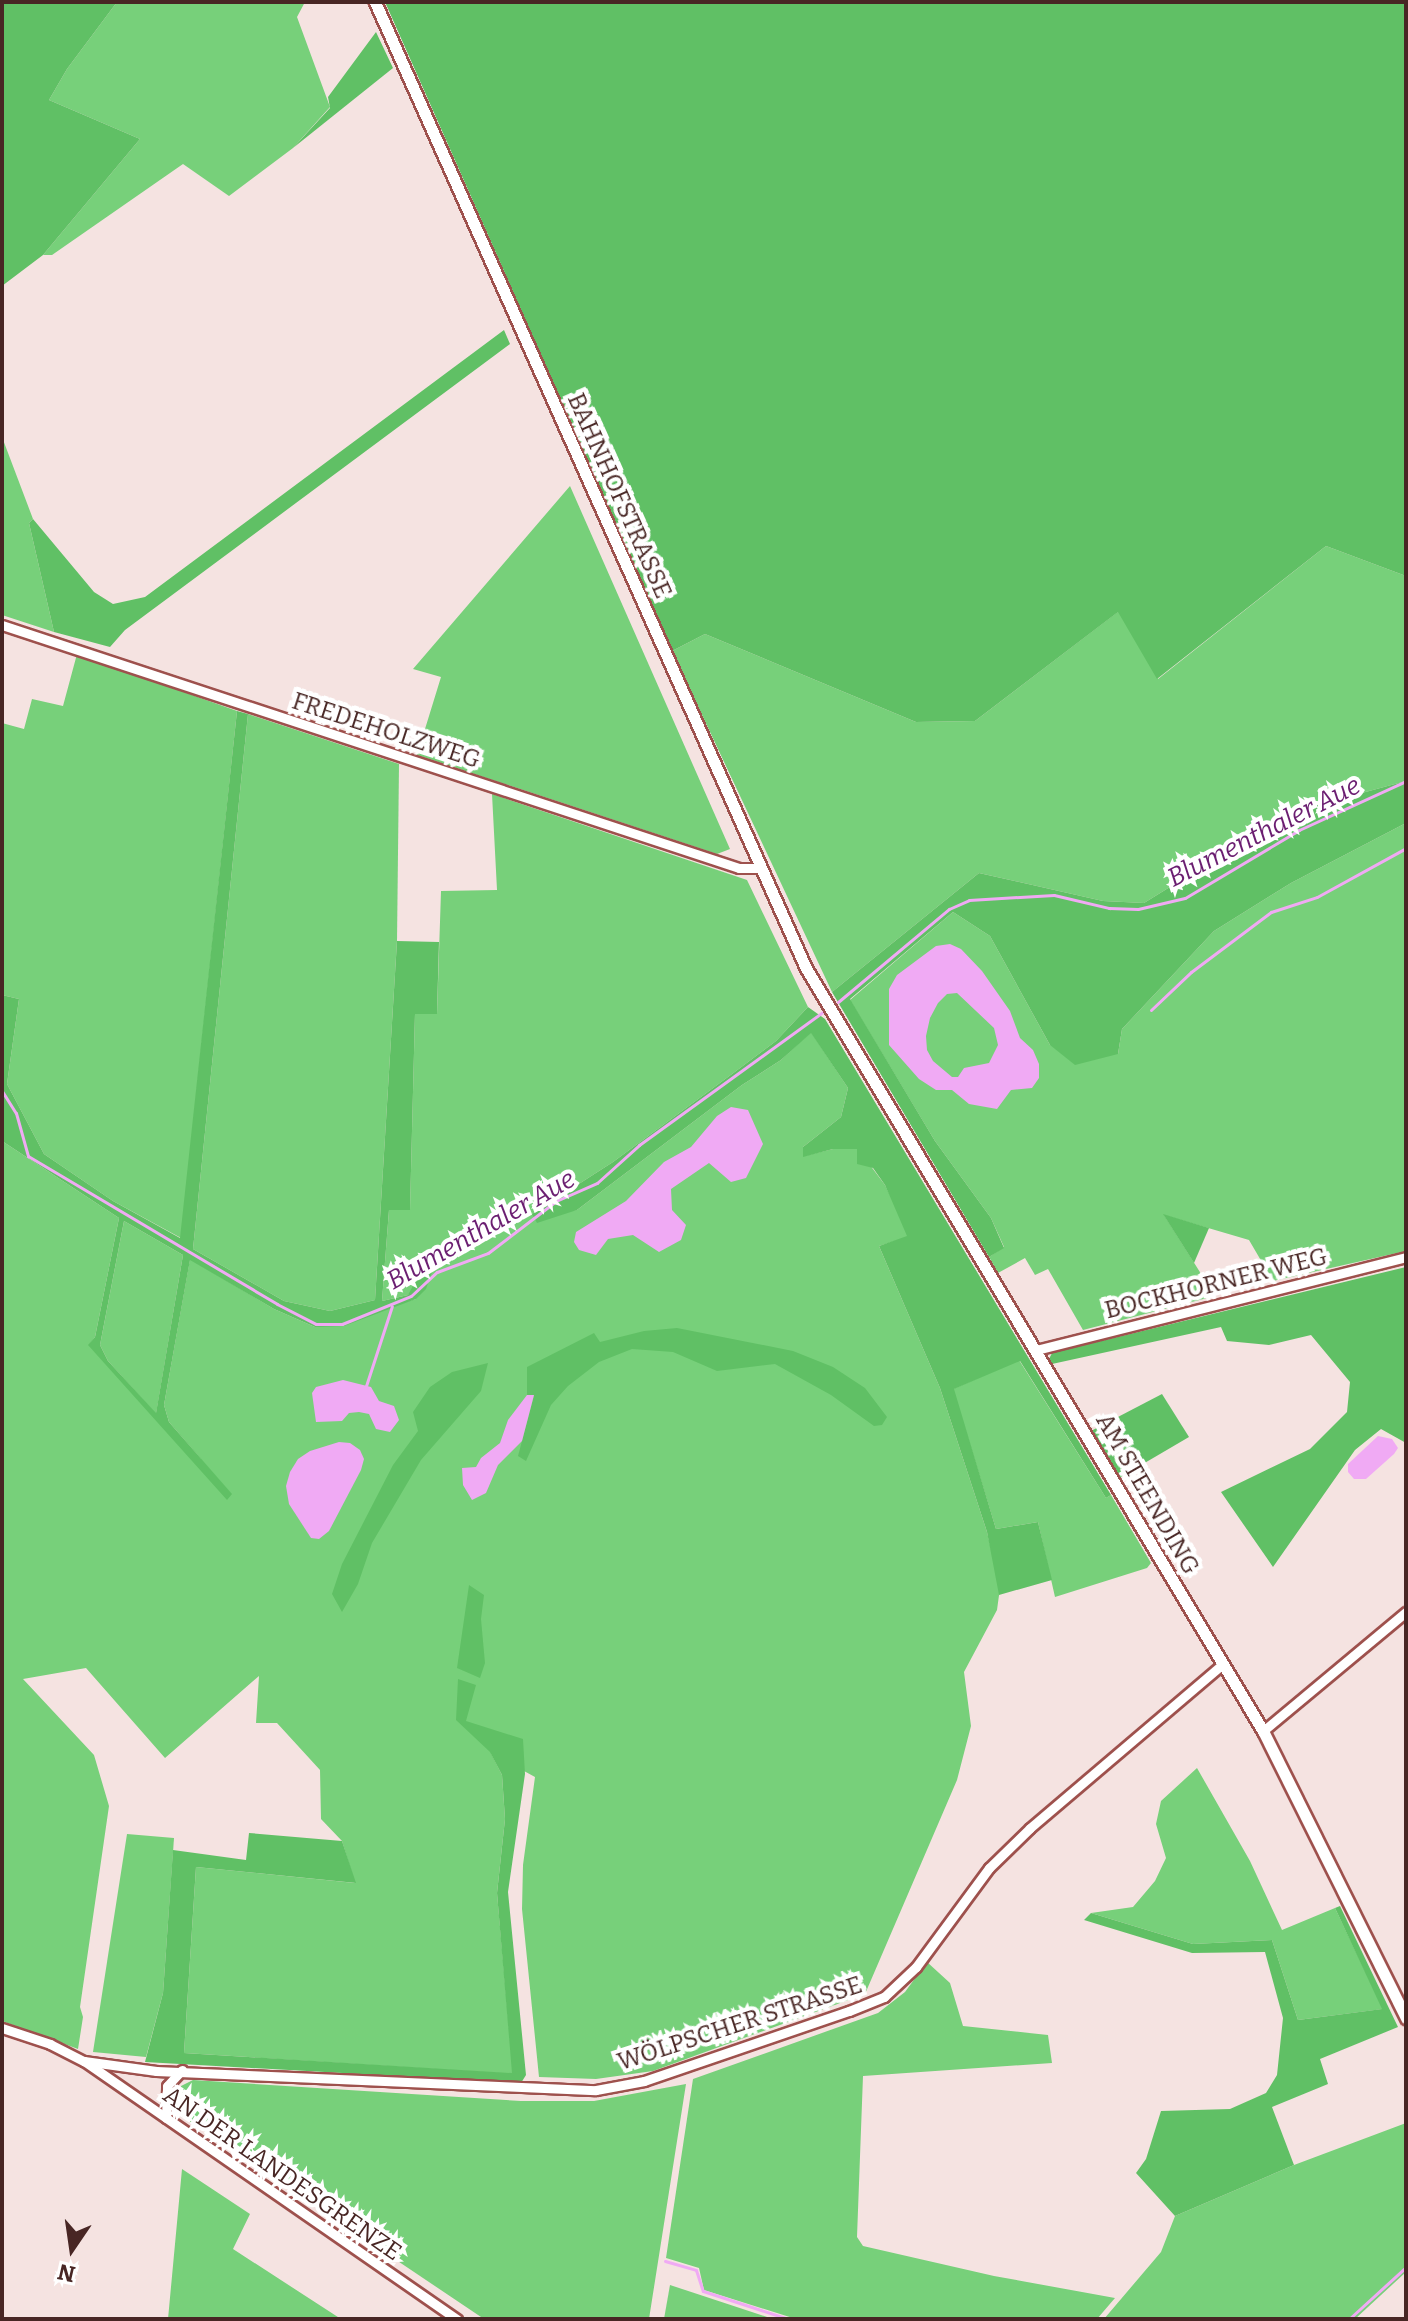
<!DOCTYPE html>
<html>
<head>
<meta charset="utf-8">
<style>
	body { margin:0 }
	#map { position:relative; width:1408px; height:2321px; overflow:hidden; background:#f5e3e1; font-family:Bitter,serif }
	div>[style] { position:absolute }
	.green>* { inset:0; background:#77d07a }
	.forest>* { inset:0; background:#60c065 }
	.water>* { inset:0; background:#f0aaf4 }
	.stream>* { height:3px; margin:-1.5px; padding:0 1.5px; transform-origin:1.5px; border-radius:1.5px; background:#f0aaf4 }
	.roads { filter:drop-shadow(2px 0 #9e514d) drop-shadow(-2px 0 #9e514d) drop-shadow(0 2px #9e514d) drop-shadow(0 -2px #9e514d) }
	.minor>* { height:9px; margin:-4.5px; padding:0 4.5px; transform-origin:4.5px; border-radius:4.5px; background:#fff }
	.tertiary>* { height:11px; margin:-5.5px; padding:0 5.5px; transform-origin:5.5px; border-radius:5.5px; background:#fff }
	span { translate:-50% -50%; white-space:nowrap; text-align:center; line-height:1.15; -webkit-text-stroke:8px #fff; paint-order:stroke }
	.street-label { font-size:24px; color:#482624 }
	.water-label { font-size:26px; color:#6b1e71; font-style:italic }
	.frame { position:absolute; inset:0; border:4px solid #482624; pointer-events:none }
	.north { position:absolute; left:32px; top:2209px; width:80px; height:80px; -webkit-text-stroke:6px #fff; paint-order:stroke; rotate:193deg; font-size:22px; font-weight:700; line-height:32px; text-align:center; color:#482624 }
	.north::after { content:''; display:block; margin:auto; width:28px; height:36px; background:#482624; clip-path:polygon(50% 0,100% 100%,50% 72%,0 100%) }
</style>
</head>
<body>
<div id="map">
	<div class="green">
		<div style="clip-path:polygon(117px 2px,305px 2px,297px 17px,330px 107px,293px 148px,229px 196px,183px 164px,52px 255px,43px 255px,140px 139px,49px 100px,67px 69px)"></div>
		<div style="clip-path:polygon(2px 437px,33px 519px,29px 523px,54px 632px,2px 615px)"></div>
		<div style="clip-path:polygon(570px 486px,663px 697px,730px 849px,717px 854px,417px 755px,441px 677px,413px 669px)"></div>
		<div style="clip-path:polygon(1326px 546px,1406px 576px,1406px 781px,1314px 806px,1228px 859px,1199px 869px,1144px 903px,1103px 901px,979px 873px,832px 992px,672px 651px,705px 634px,916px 722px,975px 721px,1119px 611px,1158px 679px)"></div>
		<div style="clip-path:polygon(77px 654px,237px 711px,181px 1238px,113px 1201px,44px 1154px,7px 1084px,19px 999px,2px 995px,2px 723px,24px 729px,32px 699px,63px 706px)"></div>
		<div style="clip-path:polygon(248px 714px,399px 764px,397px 941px,375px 1300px,330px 1311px,284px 1301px,193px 1249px)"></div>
		<div style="clip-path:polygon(492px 794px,747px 880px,808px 1007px,776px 1041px,732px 1074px,613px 1162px,532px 1214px,577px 1210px,742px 1085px,781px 1060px,811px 1032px,848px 1088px,841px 1117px,803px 1147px,804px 1156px,833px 1149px,858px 1149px,885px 1185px,902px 1219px,908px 1237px,879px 1246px,940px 1388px,987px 1532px,1000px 1588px,997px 1610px,964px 1672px,971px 1726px,957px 1780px,865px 1994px,653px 2071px,596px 2079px,539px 2077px,522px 1909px,523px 1865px,535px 1777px,491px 1753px,502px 1775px,505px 1819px,497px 1893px,513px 2074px,184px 2053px,196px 1867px,355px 1883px,342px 1841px,321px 1819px,320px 1770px,277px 1723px,256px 1723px,259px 1676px,165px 1758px,86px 1668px,23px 1679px,94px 1755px,109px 1806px,80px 2007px,83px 2017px,78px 2049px,2px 2021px,2px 1141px,119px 1218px,95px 1337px,89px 1345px,197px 1465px,201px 1459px,169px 1422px,164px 1405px,190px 1259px,274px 1309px,315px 1327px,416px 1299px,418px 1274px,413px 1290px,408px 1295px,382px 1301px,389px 1210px,410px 1210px,415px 1014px,437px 1014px,441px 891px,497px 890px)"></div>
		<div style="clip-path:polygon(1406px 823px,1406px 1251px,1273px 1281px,1249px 1240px,1164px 1215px,1215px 1296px,1083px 1330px,1048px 1269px,1035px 1275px,1025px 1258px,998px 1273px,989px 1257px,1004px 1247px,991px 1218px,935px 1141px,850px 1000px,953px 912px,990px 936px,1050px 1045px,1118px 1054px,1122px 1029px,1214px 931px,1291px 883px)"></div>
		<div style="clip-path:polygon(124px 1221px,183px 1255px,156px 1414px,108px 1361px,100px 1345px)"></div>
		<div style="clip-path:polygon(1019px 1360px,1106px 1498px,1111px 1495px,1151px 1563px,1147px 1568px,1055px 1597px,1038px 1522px,996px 1529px,953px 1389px)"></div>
		<div style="clip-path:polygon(1197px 1768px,1250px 1861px,1282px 1930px,1335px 1908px,1383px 2009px,1298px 2020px,1272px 1940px,1193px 1944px,1091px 1913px,1133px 1907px,1155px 1881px,1166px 1858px,1156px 1824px,1161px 1801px)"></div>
		<div style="clip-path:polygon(127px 1834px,174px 1838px,163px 1993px,146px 2057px,93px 2052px)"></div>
		<div style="clip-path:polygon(927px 1962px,950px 1983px,963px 2026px,1048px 2035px,1052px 2063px,863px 2076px,857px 2237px,863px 2246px,994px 2276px,1115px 2298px,1097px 2319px,796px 2319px,704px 2290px,699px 2268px,666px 2258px,693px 2079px,878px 2013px,905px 1992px)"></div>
		<div style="clip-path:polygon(193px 2080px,521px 2101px,594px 2101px,686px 2084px,649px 2319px,484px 2319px,179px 2114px,181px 2086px)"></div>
		<div style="clip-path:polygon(1406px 2123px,1406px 2272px,1355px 2319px,1104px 2319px,1161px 2252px,1175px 2216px,1294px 2165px)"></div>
		<div style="clip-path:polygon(182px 2169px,250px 2214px,233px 2249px,341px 2319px,168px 2319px)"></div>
		<div style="clip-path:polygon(670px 2285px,773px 2319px,664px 2319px)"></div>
	</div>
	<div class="forest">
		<div style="clip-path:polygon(2px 2px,117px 2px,67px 69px,49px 100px,140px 139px,43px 255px,2px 286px)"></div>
		<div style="clip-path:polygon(385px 2px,1406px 2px,1406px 576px,1326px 546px,1157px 679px,1118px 612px,975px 721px,916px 722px,705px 634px,672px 651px)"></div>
		<div style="clip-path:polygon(376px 32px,393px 68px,293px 148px,330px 108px,328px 97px)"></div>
		<div style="clip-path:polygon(504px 330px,510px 344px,125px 630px,110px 647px,54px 632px,29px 523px,33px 519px,94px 592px,113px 604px,145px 597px)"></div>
		<div style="clip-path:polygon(evenodd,237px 711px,248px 714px,193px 1249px,284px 1301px,330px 1311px,375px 1300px,397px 941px,439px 942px,437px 1014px,415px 1014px,410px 1210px,389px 1210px,382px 1301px,408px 1295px,425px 1264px,436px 1261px,426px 1289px,416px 1299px,344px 1326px,315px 1327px,274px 1309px,190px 1260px,164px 1405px,169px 1422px,232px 1494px,227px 1500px,88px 1345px,95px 1337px,119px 1218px,2px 1141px,2px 995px,19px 999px,7px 1084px,44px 1154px,113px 1201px,180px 1238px,237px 711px,124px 1221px,183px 1255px,156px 1413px,108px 1361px,100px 1345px,124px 1221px)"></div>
		<div style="clip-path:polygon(1406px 781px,1406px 823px,1291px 883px,1214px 931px,1122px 1029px,1118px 1054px,1075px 1065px,1050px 1045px,990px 936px,953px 912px,850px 999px,935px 1141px,991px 1218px,1004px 1248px,989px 1257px,832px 992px,979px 873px,1103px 901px,1144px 903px,1199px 869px,1228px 859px,1314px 806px)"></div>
		<div style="clip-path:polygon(808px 1007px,825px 1019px,1111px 1495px,1106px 1498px,1020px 1361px,954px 1389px,996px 1529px,1038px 1522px,1052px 1580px,999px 1595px,987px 1532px,940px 1388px,879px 1246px,907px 1236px,885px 1185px,873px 1168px,857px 1164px,857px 1149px,833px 1149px,803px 1157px,803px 1147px,841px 1117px,848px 1088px,811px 1033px,781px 1060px,742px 1085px,577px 1210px,537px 1223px,532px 1214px,613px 1162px,732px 1074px,776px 1041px)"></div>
		<div style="clip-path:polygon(1163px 1214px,1209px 1228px,1194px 1263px)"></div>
		<div style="clip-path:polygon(1406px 1267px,1406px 1443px,1381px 1429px,1355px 1450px,1273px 1567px,1221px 1492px,1310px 1449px,1347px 1412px,1350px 1382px,1311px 1335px,1269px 1345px,1227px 1341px,1221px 1327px,1052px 1364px,1049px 1359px,1052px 1353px)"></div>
		<div style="clip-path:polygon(677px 1328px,793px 1351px,833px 1367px,865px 1388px,887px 1417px,882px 1425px,874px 1426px,831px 1395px,775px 1364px,717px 1371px,673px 1352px,632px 1349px,599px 1362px,568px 1386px,551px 1405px,526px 1461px,518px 1456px,534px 1396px,527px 1395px,527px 1367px,594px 1333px,600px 1342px,644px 1331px)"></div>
		<div style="clip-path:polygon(488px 1363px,481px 1391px,421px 1460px,372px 1543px,358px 1584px,342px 1612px,332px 1594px,342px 1564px,393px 1465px,418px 1431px,413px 1412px,430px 1387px,452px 1372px)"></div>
		<div style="clip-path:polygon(1162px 1394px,1189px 1437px,1119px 1478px,1091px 1431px)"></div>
		<div style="clip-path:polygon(469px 1585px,484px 1595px,481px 1619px,485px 1663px,480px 1678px,457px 1668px)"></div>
		<div style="clip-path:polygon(458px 1679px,476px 1685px,466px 1721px,523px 1739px,525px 1774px,508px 1892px,526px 2075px,521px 2083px,145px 2062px,163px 1993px,173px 1850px,246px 1860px,249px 1833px,342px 1841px,356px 1883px,196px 1867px,184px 2053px,512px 2073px,497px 1893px,505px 1819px,502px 1775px,490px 1752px,456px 1720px)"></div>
		<div style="clip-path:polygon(1340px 1906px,1398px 2027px,1320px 2059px,1328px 2084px,1272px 2107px,1294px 2165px,1175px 2216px,1136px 2173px,1146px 2159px,1161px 2111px,1230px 2109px,1266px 2093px,1277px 2075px,1283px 2018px,1265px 1952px,1192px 1953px,1084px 1920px,1091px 1913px,1193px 1944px,1272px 1940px,1298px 2020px,1382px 2009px,1335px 1908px)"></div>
	</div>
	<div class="water">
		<div style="clip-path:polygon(evenodd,950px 944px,961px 949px,982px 971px,1010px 1011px,1020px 1038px,1033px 1050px,1039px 1064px,1039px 1078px,1032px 1088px,1011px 1090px,997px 1109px,969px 1104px,952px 1090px,936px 1090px,919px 1079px,889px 1045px,889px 989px,897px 975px,936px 946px,950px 944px,957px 993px,994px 1028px,998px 1045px,989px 1063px,964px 1068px,958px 1077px,952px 1077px,933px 1061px,927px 1050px,926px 1036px,930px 1018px,938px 1003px,947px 994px,957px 993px)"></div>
		<div style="clip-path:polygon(731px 1107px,748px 1110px,763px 1144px,746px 1178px,731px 1182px,709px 1163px,671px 1189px,672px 1210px,686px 1225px,681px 1240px,659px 1252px,633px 1235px,608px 1239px,596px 1255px,579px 1250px,574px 1242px,576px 1232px,626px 1201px,664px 1162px,691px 1147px,717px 1116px)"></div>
		<div style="clip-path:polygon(343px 1380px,371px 1387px,379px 1401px,394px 1406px,399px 1420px,390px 1432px,376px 1429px,369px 1414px,359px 1412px,349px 1413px,342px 1421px,316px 1422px,312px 1393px,316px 1387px)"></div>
		<div style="clip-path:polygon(527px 1395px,534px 1395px,522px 1441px,498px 1465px,486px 1493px,472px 1500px,463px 1485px,462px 1468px,476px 1467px,481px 1458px,500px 1443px,508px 1420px)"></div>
		<div style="clip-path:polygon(1378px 1436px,1392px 1439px,1398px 1448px,1394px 1454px,1366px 1479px,1354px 1479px,1348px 1472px,1348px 1464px)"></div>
		<div style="clip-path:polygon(339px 1442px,350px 1443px,360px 1450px,364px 1459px,361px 1470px,329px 1531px,319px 1539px,311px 1538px,289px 1504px,286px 1486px,290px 1472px,298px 1459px,310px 1451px)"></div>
	</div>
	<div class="stream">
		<div style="left:838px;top:1002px;width:145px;rotate:-40deg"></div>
		<div style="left:949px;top:909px;width:22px;rotate:-24deg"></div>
		<div style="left:969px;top:900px;width:85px;rotate:-3.4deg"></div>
		<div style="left:1054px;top:895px;width:57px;rotate:13.3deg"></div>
		<div style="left:1109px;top:908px;width:29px;rotate:2deg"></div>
		<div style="left:1138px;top:909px;width:48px;rotate:-13.2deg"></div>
		<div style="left:1185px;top:898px;width:133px;rotate:-30.8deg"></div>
		<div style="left:1299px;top:830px;width:118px;rotate:-24.6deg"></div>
		<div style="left:1151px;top:1010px;width:55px;rotate:-43.5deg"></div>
		<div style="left:1191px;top:972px;width:100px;rotate:-36.9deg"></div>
		<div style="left:1271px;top:912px;width:48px;rotate:-18.1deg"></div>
		<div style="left:1317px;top:897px;width:102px;rotate:-28.8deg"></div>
		<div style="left:2px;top:1091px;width:26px;rotate:58deg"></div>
		<div style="left:16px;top:1113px;width:45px;rotate:74.4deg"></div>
		<div style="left:28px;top:1156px;width:290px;rotate:30.7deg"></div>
		<div style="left:277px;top:1304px;width:44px;rotate:27.1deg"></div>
		<div style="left:316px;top:1324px;width:26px"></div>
		<div style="left:342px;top:1324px;width:74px;rotate:-22.1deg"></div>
		<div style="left:411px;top:1296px;width:35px;rotate:-43deg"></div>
		<div style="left:437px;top:1272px;width:54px;rotate:-20.4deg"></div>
		<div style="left:488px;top:1253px;width:86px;rotate:-37.4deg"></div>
		<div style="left:556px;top:1201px;width:45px;rotate:-23.7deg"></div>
		<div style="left:597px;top:1183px;width:57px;rotate:-42.1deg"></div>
		<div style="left:639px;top:1145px;width:227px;rotate:-35.9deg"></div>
		<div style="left:365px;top:1389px;width:87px;rotate:-72deg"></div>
		<div style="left:665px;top:2261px;width:32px;rotate:16deg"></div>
		<div style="left:696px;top:2270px;width:22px;rotate:72deg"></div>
		<div style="left:703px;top:2291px;width:89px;rotate:18.2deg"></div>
		<div style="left:1349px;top:2319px;width:77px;rotate:-42.4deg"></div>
	</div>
	<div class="roads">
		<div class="minor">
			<div style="left:2px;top:625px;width:776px;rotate:18.25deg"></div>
			<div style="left:739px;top:868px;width:20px"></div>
			<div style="left:1036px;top:1350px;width:382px;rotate:-14.1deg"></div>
			<div style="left:1263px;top:1731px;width:186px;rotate:-39.8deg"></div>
			<div style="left:2px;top:2028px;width:51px;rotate:18.4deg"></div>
			<div style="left:50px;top:2044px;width:38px;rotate:27deg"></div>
			<div style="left:84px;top:2061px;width:454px;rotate:34.7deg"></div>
			<div style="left:84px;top:2061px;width:73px;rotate:7.9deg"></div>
			<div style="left:156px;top:2071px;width:440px;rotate:2.5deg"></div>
			<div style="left:596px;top:2090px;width:49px;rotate:-10.6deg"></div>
			<div style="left:644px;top:2081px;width:217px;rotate:-18.9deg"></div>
			<div style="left:849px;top:2011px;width:38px;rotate:-22deg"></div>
			<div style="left:884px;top:1997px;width:44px;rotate:-43.2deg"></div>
			<div style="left:916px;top:1967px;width:123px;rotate:-53.6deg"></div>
			<div style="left:989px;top:1868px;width:57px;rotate:-44.3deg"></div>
			<div style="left:1030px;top:1828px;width:253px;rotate:-40.4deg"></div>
			<div style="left:166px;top:2118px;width:32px;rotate:-88deg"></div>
			<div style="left:167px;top:2086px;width:22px;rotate:-47deg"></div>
		</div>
		<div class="tertiary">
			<div style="left:375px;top:2px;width:1058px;rotate:65.96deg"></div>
			<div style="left:806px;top:968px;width:889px;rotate:59.08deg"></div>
			<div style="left:1263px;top:1731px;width:321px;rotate:63.5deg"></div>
		</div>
	</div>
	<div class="street-label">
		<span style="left:619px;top:496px;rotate:66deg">BAHNHOFSTRASSE</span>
		<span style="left:386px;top:731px;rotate:18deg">FREDEHOLZWEG</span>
		<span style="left:1216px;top:1284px;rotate:-14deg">BOCKHORNER WEG</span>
		<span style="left:1147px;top:1494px;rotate:60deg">AM STEENDING</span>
		<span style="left:740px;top:2024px;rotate:-18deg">WÖLPSCHER STRASSE</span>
		<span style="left:282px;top:2174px;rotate:35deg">AN DER LANDESGRENZE</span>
	</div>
	<div class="water-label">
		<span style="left:1264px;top:832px;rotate:-27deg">Blumenthaler Aue</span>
		<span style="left:481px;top:1230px;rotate:-30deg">Blumenthaler Aue</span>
	</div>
	<div class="frame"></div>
	<div class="north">N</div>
</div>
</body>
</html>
